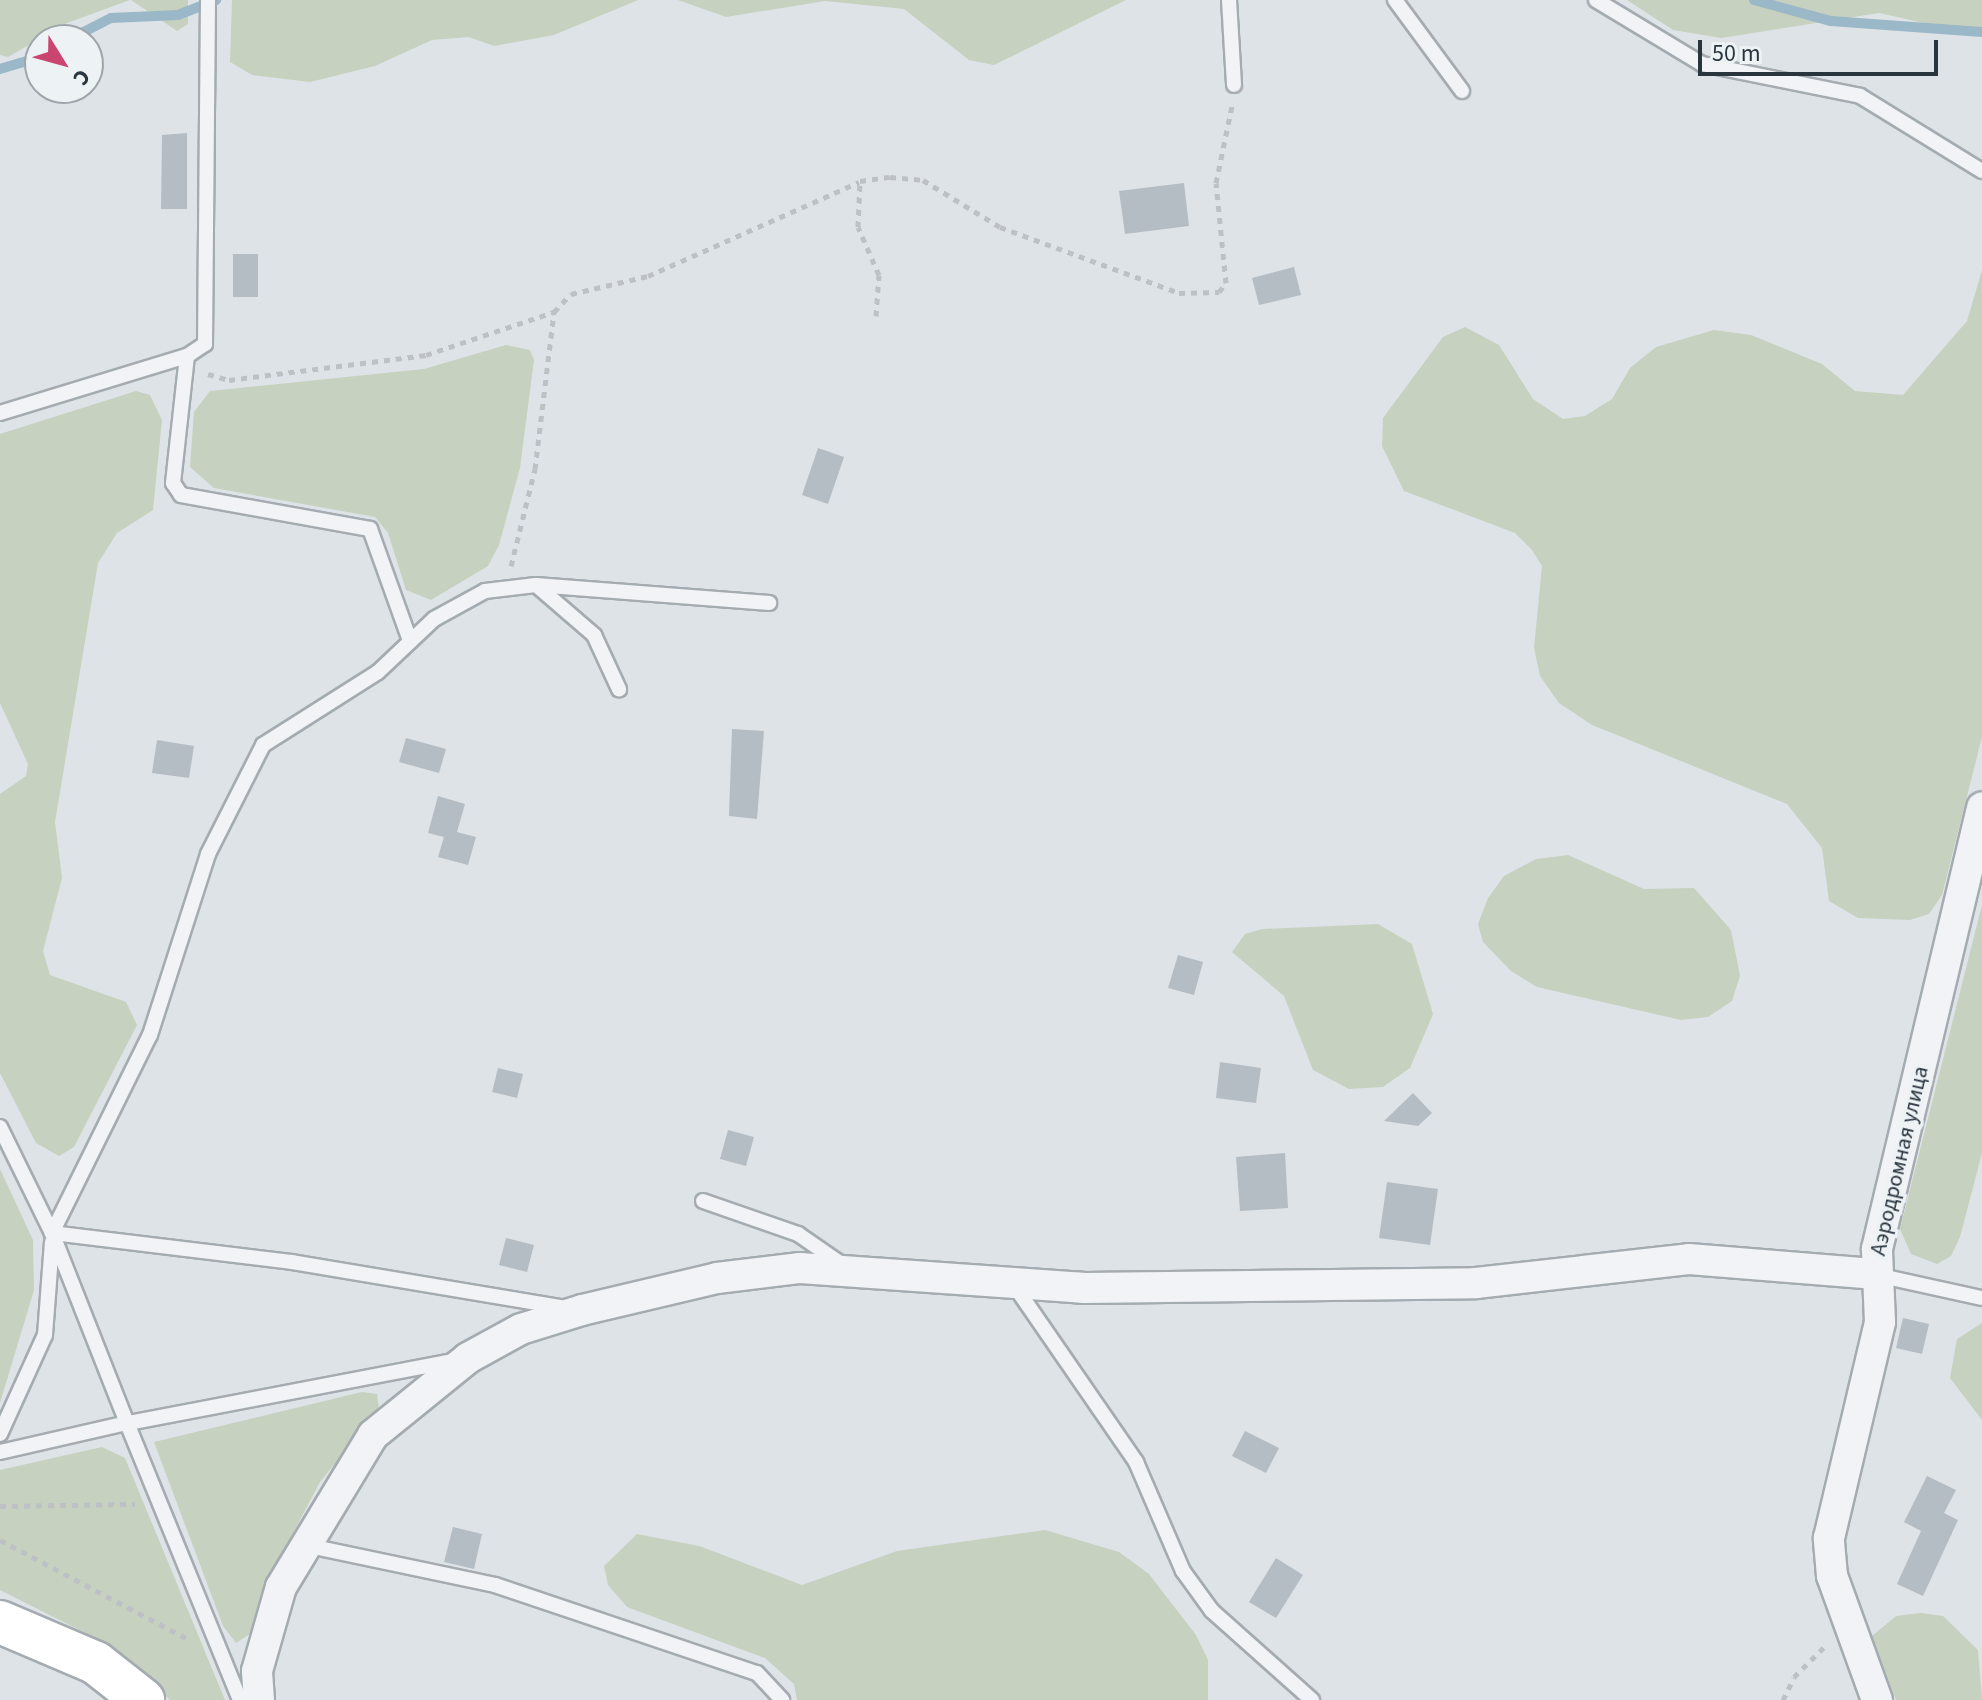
<!DOCTYPE html>
<html>
<head>
<meta charset="utf-8">
<style>
	body { margin:0 }
	#map { position:relative; width:1982px; height:1700px; overflow:hidden; background:#dee3e7; font-family:"Source Sans 3",sans-serif }
	div>[style] { position:absolute }
	.green>* { inset:0; background:#c7d1bf }
	.stream>* { height:10px; margin:-5px; padding:0 5px; transform-origin:5px; border-radius:5px; background:#9ab8c7 }
	.building>* { inset:0; background:#b5bdc4 }
	.path>* { height:5px; margin-top:-2.5px; transform-origin:0; background:repeating-linear-gradient(90deg,#bdc1c6 0 6px,transparent 0 12px) }
	.roads { filter:drop-shadow(2px 0 #a4abb1) drop-shadow(-2px 0 #a4abb1) drop-shadow(0 2px #a4abb1) drop-shadow(0 -2px #a4abb1) }
	.lane>* { height:14px; margin:-7px; padding:0 7px; transform-origin:7px; border-radius:7px; background:#f1f3f6 }
	.street>* { height:30px; margin:-15px; padding:0 15px; transform-origin:15px; border-radius:15px; background:#f1f3f6 }
	.secondary>* { height:42px; margin:-21px; padding:0 21px; transform-origin:21px; border-radius:21px; background:#fff }
	span { translate:-50% -50%; white-space:nowrap; text-align:center; line-height:1.15; -webkit-text-stroke:7px #edf2f5; paint-order:stroke }
	.street-label { font-size:22px; color:#28343e }
	.north { position:absolute; left:24px; top:24px; width:80px; height:80px; box-sizing:border-box; background:#edf2f5; border:2px solid #9ea6ac; border-radius:50%; rotate:127deg; font-size:22px; font-weight:700; line-height:32px; text-align:center; color:#28343e }
	.north::after { content:''; display:block; margin:auto; width:28px; height:36px; background:#ca4671; clip-path:polygon(50% 0,100% 100%,50% 72%,0 100%) }
	.scale { position:absolute; left:1698px; top:40px; width:240px; height:36px; box-sizing:border-box; border:4px solid #28343e; border-top:0; padding-left:10px; font-size:24px; line-height:28px; white-space:nowrap; color:#28343e; -webkit-text-stroke:6px #edf2f5; paint-order:stroke }
</style>
</head>
<body>
<div id="map">
	<div class="green">
		<div style="clip-path:polygon(0 0,130px 0,67px 23px,8px 57px,0 55px)"></div>
		<div style="clip-path:polygon(131px 0,188px 0,188px 24px,177px 31px)"></div>
		<div style="clip-path:polygon(232px 0,638px 0,554px 35px,494px 46px,469px 37px,432px 40px,375px 66px,310px 82px,252px 75px,230px 62px)"></div>
		<div style="clip-path:polygon(678px 0,1126px 0,994px 65px,969px 60px,904px 9px,825px 1px,726px 17px)"></div>
		<div style="clip-path:polygon(1627px 0,1982px 0,1982px 36px,1879px 13px,1721px 38px,1673px 30px)"></div>
		<div style="clip-path:polygon(1982px 270px,1982px 737px,1942px 895px,1929px 914px,1910px 920px,1858px 918px,1829px 901px,1822px 848px,1787px 804px,1592px 725px,1559px 703px,1540px 676px,1534px 648px,1542px 566px,1532px 550px,1515px 533px,1404px 491px,1382px 446px,1383px 418px,1443px 337px,1465px 327px,1499px 345px,1533px 399px,1563px 419px,1585px 416px,1612px 399px,1630px 368px,1656px 347px,1714px 330px,1751px 335px,1822px 364px,1855px 391px,1903px 395px,1967px 321px)"></div>
		<div style="clip-path:polygon(506px 345px,530px 350px,534px 360px,520px 468px,499px 545px,488px 566px,431px 600px,406px 590px,388px 533px,375px 517px,214px 488px,190px 467px,194px 412px,210px 391px,424px 369px)"></div>
		<div style="clip-path:polygon(136px 391px,150px 395px,162px 420px,153px 510px,117px 533px,98px 563px,55px 822px,62px 878px,43px 951px,50px 975px,126px 1002px,137px 1025px,74px 1147px,59px 1156px,36px 1143px,0 1073px,0 794px,26px 776px,28px 764px,0 703px,0 434px)"></div>
		<div style="clip-path:polygon(1568px 855px,1644px 889px,1694px 888px,1731px 930px,1740px 976px,1732px 1001px,1708px 1017px,1681px 1020px,1537px 987px,1511px 971px,1483px 942px,1478px 924px,1488px 898px,1504px 876px,1536px 859px)"></div>
		<div style="clip-path:polygon(1982px 905px,1982px 1153px,1960px 1237px,1951px 1256px,1937px 1264px,1911px 1254px,1900px 1229px)"></div>
		<div style="clip-path:polygon(1378px 924px,1412px 944px,1433px 1014px,1410px 1068px,1383px 1087px,1349px 1089px,1313px 1070px,1284px 996px,1232px 952px,1245px 934px,1262px 929px)"></div>
		<div style="clip-path:polygon(0 1169px,33px 1240px,34px 1290px,0 1403px)"></div>
		<div style="clip-path:polygon(1982px 1323px,1982px 1420px,1950px 1378px,1957px 1339px)"></div>
		<div style="clip-path:polygon(362px 1392px,377px 1394px,379px 1409px,320px 1482px,266px 1584px,250px 1634px,236px 1643px,223px 1626px,154px 1442px)"></div>
		<div style="clip-path:polygon(102px 1447px,125px 1458px,225px 1700px,170px 1700px,109px 1645px,0 1590px,0 1470px)"></div>
		<div style="clip-path:polygon(1045px 1530px,1119px 1552px,1149px 1574px,1196px 1635px,1208px 1660px,1208px 1700px,797px 1700px,794px 1684px,765px 1658px,627px 1607px,608px 1585px,604px 1566px,637px 1534px,699px 1546px,802px 1585px,897px 1551px)"></div>
		<div style="clip-path:polygon(1921px 1613px,1943px 1616px,1978px 1650px,1982px 1700px,1896px 1700px,1872px 1636px,1896px 1616px)"></div>
	</div>
	<div class="stream">
		<div style="left:1754px;top:0;width:80px;rotate:15.3deg"></div>
		<div style="left:1831px;top:21px;width:151px;rotate:4.2deg"></div>
		<div style="left:68px;top:40px;width:48px;rotate:-27.1deg"></div>
		<div style="left:111px;top:18px;width:67px;rotate:-2.6deg"></div>
		<div style="left:178px;top:15px;width:41px;rotate:-21.5deg"></div>
		<div style="left:0;top:69px;width:42px;rotate:-16.7deg"></div>
	</div>
	<div class="building">
		<div style="clip-path:polygon(187px 133px,187px 209px,161px 209px,162px 135px)"></div>
		<div style="clip-path:polygon(1184px 183px,1189px 226px,1125px 234px,1119px 191px)"></div>
		<div style="clip-path:polygon(233px 254px,258px 254px,258px 297px,233px 297px)"></div>
		<div style="clip-path:polygon(1294px 267px,1301px 295px,1259px 305px,1252px 278px)"></div>
		<div style="clip-path:polygon(818px 448px,844px 457px,828px 504px,802px 495px)"></div>
		<div style="clip-path:polygon(732px 729px,764px 731px,757px 819px,729px 816px)"></div>
		<div style="clip-path:polygon(406px 738px,446px 749px,439px 773px,399px 762px)"></div>
		<div style="clip-path:polygon(157px 740px,194px 746px,189px 778px,152px 773px)"></div>
		<div style="clip-path:polygon(438px 796px,465px 804px,457px 832px,476px 837px,468px 865px,438px 857px,444px 837px,428px 833px)"></div>
		<div style="clip-path:polygon(1178px 955px,1203px 962px,1194px 995px,1168px 988px)"></div>
		<div style="clip-path:polygon(1220px 1062px,1261px 1068px,1256px 1103px,1216px 1098px)"></div>
		<div style="clip-path:polygon(498px 1068px,523px 1074px,517px 1098px,492px 1092px)"></div>
		<div style="clip-path:polygon(1413px 1093px,1432px 1113px,1418px 1126px,1384px 1121px)"></div>
		<div style="clip-path:polygon(728px 1130px,754px 1137px,746px 1166px,720px 1159px)"></div>
		<div style="clip-path:polygon(1285px 1153px,1288px 1208px,1240px 1211px,1236px 1157px)"></div>
		<div style="clip-path:polygon(1387px 1182px,1438px 1189px,1430px 1245px,1379px 1238px)"></div>
		<div style="clip-path:polygon(506px 1238px,534px 1245px,527px 1272px,499px 1265px)"></div>
		<div style="clip-path:polygon(1903px 1318px,1929px 1324px,1922px 1354px,1896px 1348px)"></div>
		<div style="clip-path:polygon(1245px 1431px,1279px 1448px,1266px 1473px,1232px 1456px)"></div>
		<div style="clip-path:polygon(1927px 1476px,1956px 1490px,1944px 1513px,1958px 1520px,1923px 1596px,1897px 1584px,1921px 1531px,1904px 1522px)"></div>
		<div style="clip-path:polygon(453px 1527px,482px 1534px,474px 1569px,444px 1562px)"></div>
		<div style="clip-path:polygon(1276px 1558px,1303px 1575px,1276px 1618px,1249px 1602px)"></div>
	</div>
	<div class="path">
		<div style="left:876px;top:316px;width:41px;rotate:-85.8deg"></div>
		<div style="left:879px;top:275px;width:52px;rotate:-113.6deg"></div>
		<div style="left:858px;top:227px;width:46px;rotate:-87.5deg"></div>
		<div style="left:860px;top:181px;width:30px;rotate:-8deg"></div>
		<div style="left:890px;top:177px;width:33px;rotate:5deg"></div>
		<div style="left:923px;top:180px;width:90px;rotate:31.4deg"></div>
		<div style="left:1000px;top:227px;width:191px;rotate:20.2deg"></div>
		<div style="left:1179px;top:293px;width:40px;rotate:-1.4deg"></div>
		<div style="left:1219px;top:292px;width:11px;rotate:-52deg"></div>
		<div style="left:1226px;top:283px;width:100px;rotate:-95.7deg"></div>
		<div style="left:1216px;top:183px;width:79px;rotate:-78.3deg"></div>
		<div style="left:208px;top:374px;width:22px;rotate:16deg"></div>
		<div style="left:229px;top:380px;width:199px;rotate:-7.2deg"></div>
		<div style="left:426px;top:355px;width:135px;rotate:-18.6deg"></div>
		<div style="left:511px;top:566px;width:100px;rotate:-76.1deg"></div>
		<div style="left:535px;top:469px;width:158px;rotate:-83.1deg"></div>
		<div style="left:554px;top:312px;width:25px;rotate:-47deg"></div>
		<div style="left:571px;top:294px;width:79px;rotate:-13.2deg"></div>
		<div style="left:648px;top:276px;width:231px;rotate:-24deg"></div>
		<div style="left:0;top:1506px;width:135px;rotate:-0.8deg"></div>
		<div style="left:0;top:1540px;width:215px;rotate:27.8deg"></div>
		<div style="left:1783px;top:1700px;width:25px;rotate:-64deg"></div>
		<div style="left:1794px;top:1677px;width:45px;rotate:-45deg"></div>
	</div>
	<div class="roads">
		<div class="lane">
			<div style="left:1229px;top:0;width:85px;rotate:86.6deg"></div>
			<div style="left:1395px;top:0;width:113px;rotate:53.6deg"></div>
			<div style="left:1596px;top:0;width:124px;rotate:31.1deg"></div>
			<div style="left:1702px;top:64px;width:161px;rotate:11.4deg"></div>
			<div style="left:1860px;top:96px;width:143px;rotate:31.6deg"></div>
			<div style="left:187px;top:356px;width:128px;rotate:96.3deg"></div>
			<div style="left:173px;top:483px;width:14px;rotate:56deg"></div>
			<div style="left:181px;top:495px;width:192px;rotate:10.2deg"></div>
			<div style="left:370px;top:529px;width:119px;rotate:70.3deg"></div>
			<div style="left:0;top:413px;width:195px;rotate:-17deg"></div>
			<div style="left:187px;top:356px;width:22px;rotate:-34deg"></div>
			<div style="left:205px;top:344px;width:344px;rotate:-89.5deg"></div>
			<div style="left:536px;top:585px;width:77px;rotate:40.8deg"></div>
			<div style="left:594px;top:635px;width:60px;rotate:65.2deg"></div>
			<div style="left:0;top:1127px;width:118px;rotate:63.9deg"></div>
			<div style="left:52px;top:1233px;width:221px;rotate:-63.7deg"></div>
			<div style="left:150px;top:1035px;width:190px;rotate:-72.2deg"></div>
			<div style="left:208px;top:854px;width:122px;rotate:-63.2deg"></div>
			<div style="left:263px;top:745px;width:136px;rotate:-32.4deg"></div>
			<div style="left:378px;top:672px;width:77px;rotate:-43.4deg"></div>
			<div style="left:434px;top:619px;width:58px;rotate:-28.8deg"></div>
			<div style="left:485px;top:591px;width:51px;rotate:-6.7deg"></div>
			<div style="left:536px;top:585px;width:234px;rotate:4.4deg"></div>
			<div style="left:703px;top:1201px;width:101px;rotate:19.2deg"></div>
			<div style="left:798px;top:1234px;width:55px;rotate:34.6deg"></div>
			<div style="left:1877px;top:1275px;width:107px;rotate:12.4deg"></div>
			<div style="left:1014px;top:1285px;width:215px;rotate:55.4deg"></div>
			<div style="left:1136px;top:1462px;width:119px;rotate:66.7deg"></div>
			<div style="left:1183px;top:1571px;width:49px;rotate:54.1deg"></div>
			<div style="left:1212px;top:1611px;width:134px;rotate:41.7deg"></div>
			<div style="left:453px;top:1361px;width:332px;rotate:169.2deg"></div>
			<div style="left:127px;top:1423px;width:204px;rotate:-111.5deg"></div>
			<div style="left:52px;top:1233px;width:242px;rotate:6.9deg"></div>
			<div style="left:292px;top:1262px;width:278px;rotate:9.5deg"></div>
			<div style="left:0;top:1434px;width:109px;rotate:-65.6deg"></div>
			<div style="left:45px;top:1335px;width:93px;rotate:-85.7deg"></div>
			<div style="left:0;top:1452px;width:130px;rotate:-12.9deg"></div>
			<div style="left:127px;top:1423px;width:299px;rotate:67.8deg"></div>
			<div style="left:305px;top:1545px;width:194px;rotate:11.9deg"></div>
			<div style="left:495px;top:1585px;width:276px;rotate:18.6deg"></div>
			<div style="left:757px;top:1673px;width:37px;rotate:47deg"></div>
		</div>
		<div class="street">
			<div style="left:259px;top:1700px;width:29px;rotate:-94deg"></div>
			<div style="left:257px;top:1671px;width:87px;rotate:-74.1deg"></div>
			<div style="left:281px;top:1587px;width:178px;rotate:-58.8deg"></div>
			<div style="left:373px;top:1435px;width:122px;rotate:-39deg"></div>
			<div style="left:468px;top:1358px;width:60px;rotate:-28.7deg"></div>
			<div style="left:521px;top:1329px;width:64px;rotate:-17.3deg"></div>
			<div style="left:582px;top:1310px;width:139px;rotate:-13.3deg"></div>
			<div style="left:717px;top:1278px;width:84px;rotate:-6.9deg"></div>
			<div style="left:800px;top:1268px;width:286px;rotate:4deg"></div>
			<div style="left:1085px;top:1288px;width:391px;rotate:-0.7deg"></div>
			<div style="left:1476px;top:1283px;width:214px;rotate:-6.4deg"></div>
			<div style="left:1689px;top:1259px;width:188px;rotate:4.6deg"></div>
			<div style="left:1877px;top:1700px;width:132px;rotate:-109.9deg"></div>
			<div style="left:1832px;top:1576px;width:38px;rotate:-95deg"></div>
			<div style="left:1829px;top:1538px;width:222px;rotate:-76.7deg"></div>
			<div style="left:1880px;top:1322px;width:73px;rotate:-92.4deg"></div>
			<div style="left:1877px;top:1249px;width:454px;rotate:-76.6deg"></div>
		</div>
		<div class="secondary">
			<div style="left:0;top:1622px;width:104px;rotate:23.1deg"></div>
			<div style="left:96px;top:1663px;width:60px;rotate:38.2deg"></div>
		</div>
	</div>
	<div class="street-label">
		<span style="left:1900px;top:1161px;rotate:-77deg">Аэродромная улица</span>
	</div>
	<div class="north">С</div>
	<div class="scale">50 m</div>
</div>
</body>
</html>
